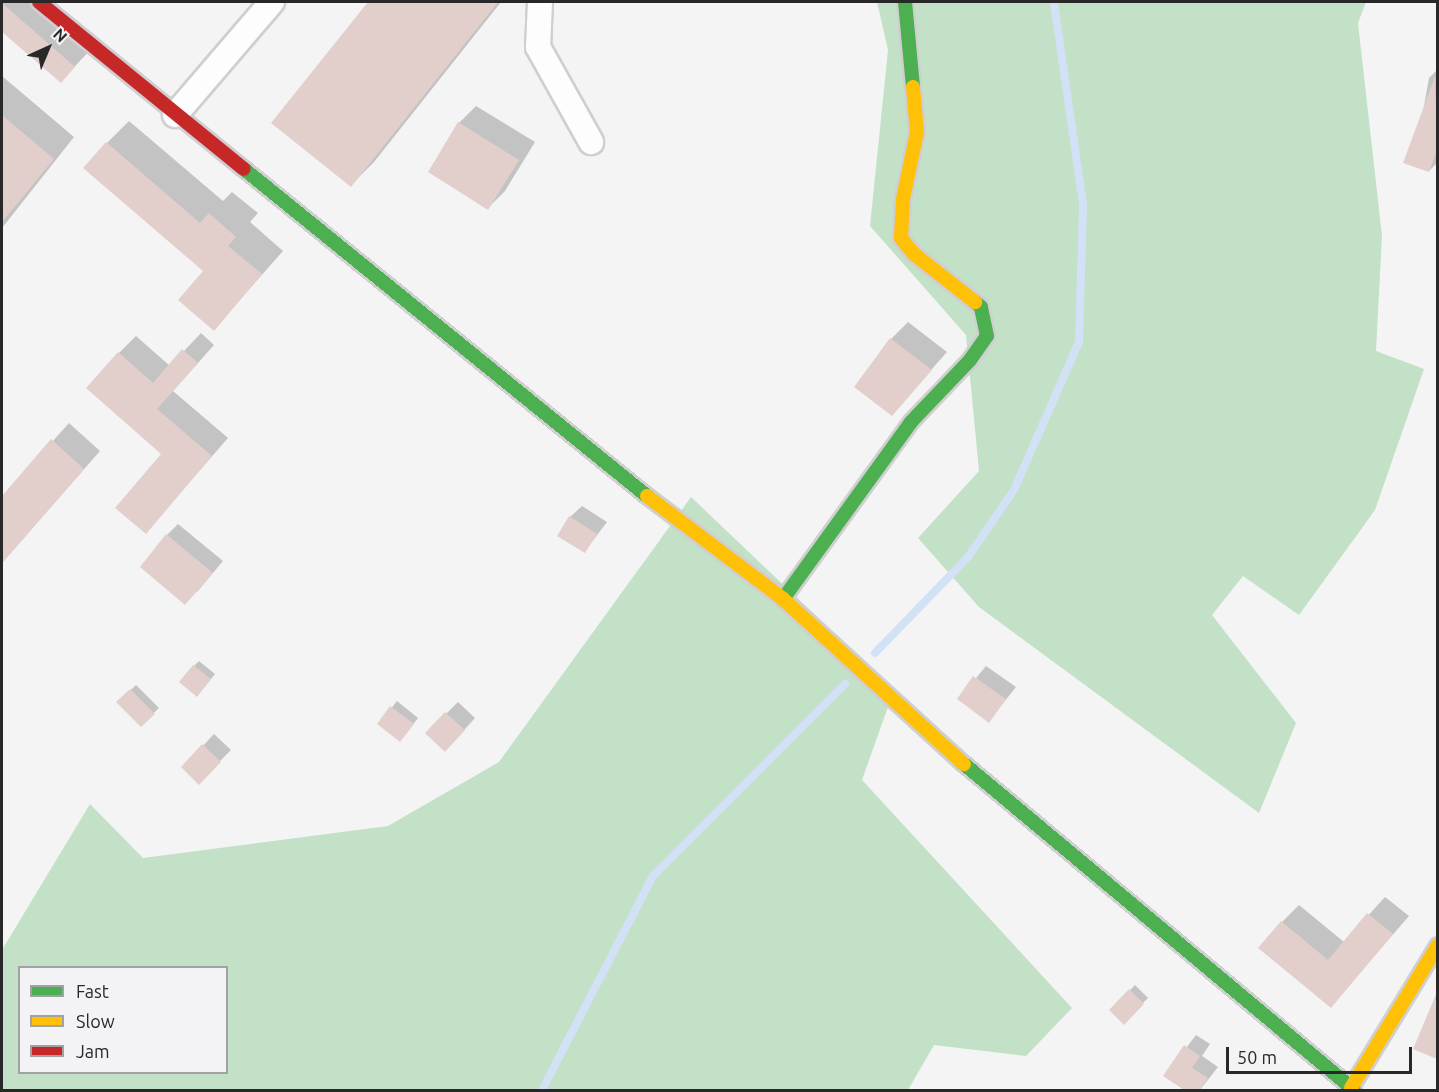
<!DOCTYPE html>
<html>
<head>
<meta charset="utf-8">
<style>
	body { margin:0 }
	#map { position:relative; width:1439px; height:1092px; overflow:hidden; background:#f4f4f5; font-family:Ubuntu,sans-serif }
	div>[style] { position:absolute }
	.green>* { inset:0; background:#c2e1c6 }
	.shadow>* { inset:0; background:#0003 }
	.stream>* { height:8px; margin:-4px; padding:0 4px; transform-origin:4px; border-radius:4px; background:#d3e1f6 }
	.building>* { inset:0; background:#e2cfcc }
	.roads { filter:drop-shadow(2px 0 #cfcfd1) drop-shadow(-2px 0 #cfcfd1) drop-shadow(0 2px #cfcfd1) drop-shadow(0 -2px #cfcfd1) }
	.street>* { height:24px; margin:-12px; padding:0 12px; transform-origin:12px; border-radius:12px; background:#fdfdfe }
	.fast>* { height:14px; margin:-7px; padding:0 7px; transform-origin:7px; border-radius:7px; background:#4caf50 }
	.slow>* { height:14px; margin:-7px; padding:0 7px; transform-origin:7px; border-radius:7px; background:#ffc107 }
	.jam>* { height:14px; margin:-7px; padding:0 7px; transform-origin:7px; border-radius:7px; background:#c62828 }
	span { translate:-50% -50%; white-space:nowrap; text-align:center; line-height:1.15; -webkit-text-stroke:4.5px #f3f3f6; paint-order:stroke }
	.frame { position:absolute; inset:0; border:3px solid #282829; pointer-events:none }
	.legend { position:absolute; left:18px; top:966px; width:210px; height:108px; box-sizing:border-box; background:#f3f3f6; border:2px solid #a2a2a4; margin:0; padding:8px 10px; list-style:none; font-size:18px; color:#282829 }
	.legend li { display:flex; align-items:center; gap:12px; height:30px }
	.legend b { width:30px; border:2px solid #a2a2a4 }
	.north { position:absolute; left:18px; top:18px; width:60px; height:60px; -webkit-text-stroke:4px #f3f3f6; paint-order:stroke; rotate:44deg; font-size:16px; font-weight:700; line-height:24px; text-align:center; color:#282829 }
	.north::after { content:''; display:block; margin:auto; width:21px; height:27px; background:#282829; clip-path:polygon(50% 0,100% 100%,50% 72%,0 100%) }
	.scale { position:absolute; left:1226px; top:1047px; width:186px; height:27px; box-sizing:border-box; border:3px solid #282829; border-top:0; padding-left:8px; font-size:18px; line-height:21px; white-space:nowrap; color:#282829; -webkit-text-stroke:4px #f3f3f6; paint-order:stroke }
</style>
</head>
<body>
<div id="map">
	<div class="green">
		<div style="clip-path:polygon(877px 2px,1366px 2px,1358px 23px,1382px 236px,1376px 351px,1424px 369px,1375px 510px,1299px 615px,1243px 576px,1212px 615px,1296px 723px,1259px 813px,979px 607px,918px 538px,979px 471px,966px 335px,870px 226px,888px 50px)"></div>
		<div style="clip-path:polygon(evenodd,691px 497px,894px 690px,862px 780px,1072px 1008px,1026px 1056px,934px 1045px,908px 1090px,2px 1090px,2px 950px,90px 804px,143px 858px,388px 826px,499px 762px,691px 497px,20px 968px,226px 968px,226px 1072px,20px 1072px,20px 968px)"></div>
	</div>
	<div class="shadow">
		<div style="clip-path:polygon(2px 2px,45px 2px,95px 45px,61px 81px,2px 30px)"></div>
		<div style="clip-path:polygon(370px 2px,501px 2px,374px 162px,351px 185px,273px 123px)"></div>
		<div style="clip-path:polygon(1438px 69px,1438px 162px,1429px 171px,1423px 112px,1429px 78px)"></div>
		<div style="clip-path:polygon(2px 76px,74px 137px,2px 228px)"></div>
		<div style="clip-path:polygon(476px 106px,535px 142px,505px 191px,488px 208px,459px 123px)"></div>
		<div style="clip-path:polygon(129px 121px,223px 201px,232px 192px,258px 213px,250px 222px,283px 251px,214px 329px,205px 271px,107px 143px)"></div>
		<div style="clip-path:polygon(908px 322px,947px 352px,892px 414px,891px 339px)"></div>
		<div style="clip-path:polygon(201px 333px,214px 345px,173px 391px,228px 438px,146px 532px,163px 454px,119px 353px,136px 336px,170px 366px)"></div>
		<div style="clip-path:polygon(69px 423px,100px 451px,2px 563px,2px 498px)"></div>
		<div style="clip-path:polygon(582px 506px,607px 522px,585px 551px,570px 517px)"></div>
		<div style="clip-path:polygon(178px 524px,223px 561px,197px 592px,167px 535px)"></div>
		<div style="clip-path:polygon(199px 661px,215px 674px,202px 690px,194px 666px)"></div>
		<div style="clip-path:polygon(986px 666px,1016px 687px,989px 721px,959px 699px)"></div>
		<div style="clip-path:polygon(136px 685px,159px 708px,141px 725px,118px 702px)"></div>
		<div style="clip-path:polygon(397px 701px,418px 718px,405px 735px,379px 724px)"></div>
		<div style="clip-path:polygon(458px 702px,475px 718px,456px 739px,427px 733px)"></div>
		<div style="clip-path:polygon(214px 734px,231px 750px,199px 782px,183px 767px)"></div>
		<div style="clip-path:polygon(1385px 897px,1409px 916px,1331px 1006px,1282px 922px,1299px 905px,1344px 942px)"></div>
		<div style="clip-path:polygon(1135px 985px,1148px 998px,1124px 1022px,1111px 1010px)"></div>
		<div style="clip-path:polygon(1438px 1002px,1438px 1057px,1415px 1048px)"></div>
		<div style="clip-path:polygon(1196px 1035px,1210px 1044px,1202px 1056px,1218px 1067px,1200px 1090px,1187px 1090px,1165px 1076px)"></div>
	</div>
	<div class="stream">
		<div style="left:875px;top:653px;width:134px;rotate:-45.9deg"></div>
		<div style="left:968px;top:557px;width:81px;rotate:-55.5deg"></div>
		<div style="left:1014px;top:490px;width:162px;rotate:-66.3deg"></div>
		<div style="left:1079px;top:342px;width:138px;rotate:-88.3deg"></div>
		<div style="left:1083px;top:204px;width:204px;rotate:-98.2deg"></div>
		<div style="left:542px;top:1090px;width:241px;rotate:-62.6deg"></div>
		<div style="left:653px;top:876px;width:272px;rotate:-45deg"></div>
	</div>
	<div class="building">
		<div style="clip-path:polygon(368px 2px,498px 2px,351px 187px,271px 123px)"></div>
		<div style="clip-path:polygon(2px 3px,75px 67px,61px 83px,2px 32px)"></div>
		<div style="clip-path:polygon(1435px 76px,1437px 150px,1429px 172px,1403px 163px)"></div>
		<div style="clip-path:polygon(2px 115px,54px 159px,2px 222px)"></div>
		<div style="clip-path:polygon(458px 122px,519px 160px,488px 210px,428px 172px)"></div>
		<div style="clip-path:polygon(106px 142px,200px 223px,209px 213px,236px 237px,228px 246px,262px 274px,214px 331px,178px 300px,203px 271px,83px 168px)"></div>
		<div style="clip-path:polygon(890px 338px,932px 370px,892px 416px,854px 387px)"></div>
		<div style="clip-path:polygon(182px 349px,198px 363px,157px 409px,212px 456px,146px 534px,115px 508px,161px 454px,86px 388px,118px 352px,153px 383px)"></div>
		<div style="clip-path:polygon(51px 439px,84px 469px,2px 563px,2px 496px)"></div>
		<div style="clip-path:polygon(569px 516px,597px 534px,585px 553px,557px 536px)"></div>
		<div style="clip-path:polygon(166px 534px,213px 573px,185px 605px,140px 567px)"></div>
		<div style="clip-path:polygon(193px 665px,211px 679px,197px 697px,179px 682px)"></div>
		<div style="clip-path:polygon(973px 676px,1006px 699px,989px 723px,957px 699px)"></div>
		<div style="clip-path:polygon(130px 689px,155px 714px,141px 727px,116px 702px)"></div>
		<div style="clip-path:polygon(390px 706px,414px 724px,400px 742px,377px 724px)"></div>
		<div style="clip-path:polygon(445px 712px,465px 730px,445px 752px,425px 733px)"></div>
		<div style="clip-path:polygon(202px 744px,221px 762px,199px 785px,181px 767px)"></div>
		<div style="clip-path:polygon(1367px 913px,1393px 934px,1331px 1008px,1258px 948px,1281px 921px,1328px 960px)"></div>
		<div style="clip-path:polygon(1129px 989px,1144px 1004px,1124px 1025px,1109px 1010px)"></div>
		<div style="clip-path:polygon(1437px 992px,1437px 1059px,1413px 1049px)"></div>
		<div style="clip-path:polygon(1184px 1045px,1200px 1056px,1192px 1068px,1208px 1078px,1200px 1090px,1184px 1090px,1163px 1076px)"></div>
	</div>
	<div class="roads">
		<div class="street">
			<div style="left:540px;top:2px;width:45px;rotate:92.5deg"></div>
			<div style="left:538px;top:47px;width:109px;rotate:60.8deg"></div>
			<div style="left:175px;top:115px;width:149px;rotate:-49.4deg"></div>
		</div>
		<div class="fast">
			<div style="left:905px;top:2px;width:85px;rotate:84.6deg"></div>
			<div style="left:244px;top:169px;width:519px;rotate:39.06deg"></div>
			<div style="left:783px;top:599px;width:218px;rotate:-54.1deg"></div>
			<div style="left:911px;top:422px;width:86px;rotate:-46.4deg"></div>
			<div style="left:970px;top:360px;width:29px;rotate:-55deg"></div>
			<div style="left:987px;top:336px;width:30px;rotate:-102deg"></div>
			<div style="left:981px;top:307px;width:8px;rotate:-140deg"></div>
			<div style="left:964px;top:764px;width:508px;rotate:39.89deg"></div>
		</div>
		<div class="slow">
			<div style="left:913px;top:87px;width:45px;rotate:84.9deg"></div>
			<div style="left:917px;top:132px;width:68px;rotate:101.8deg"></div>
			<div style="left:903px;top:199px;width:39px;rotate:93deg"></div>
			<div style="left:901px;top:238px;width:21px;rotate:51deg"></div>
			<div style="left:914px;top:254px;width:78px;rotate:38.2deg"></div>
			<div style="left:647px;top:496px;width:171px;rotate:37.1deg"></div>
			<div style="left:783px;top:599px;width:245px;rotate:42.4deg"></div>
			<div style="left:1351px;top:1088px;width:167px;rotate:-58.7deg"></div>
		</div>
		<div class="jam">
			<div style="left:39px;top:2px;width:264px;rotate:39.2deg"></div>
		</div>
	</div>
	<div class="frame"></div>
	<ul class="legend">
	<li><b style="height:8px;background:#4caf50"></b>Fast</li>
	<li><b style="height:8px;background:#ffc107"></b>Slow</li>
	<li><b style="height:8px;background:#c62828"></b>Jam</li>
	</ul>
	<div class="north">N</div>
	<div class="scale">50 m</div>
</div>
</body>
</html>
